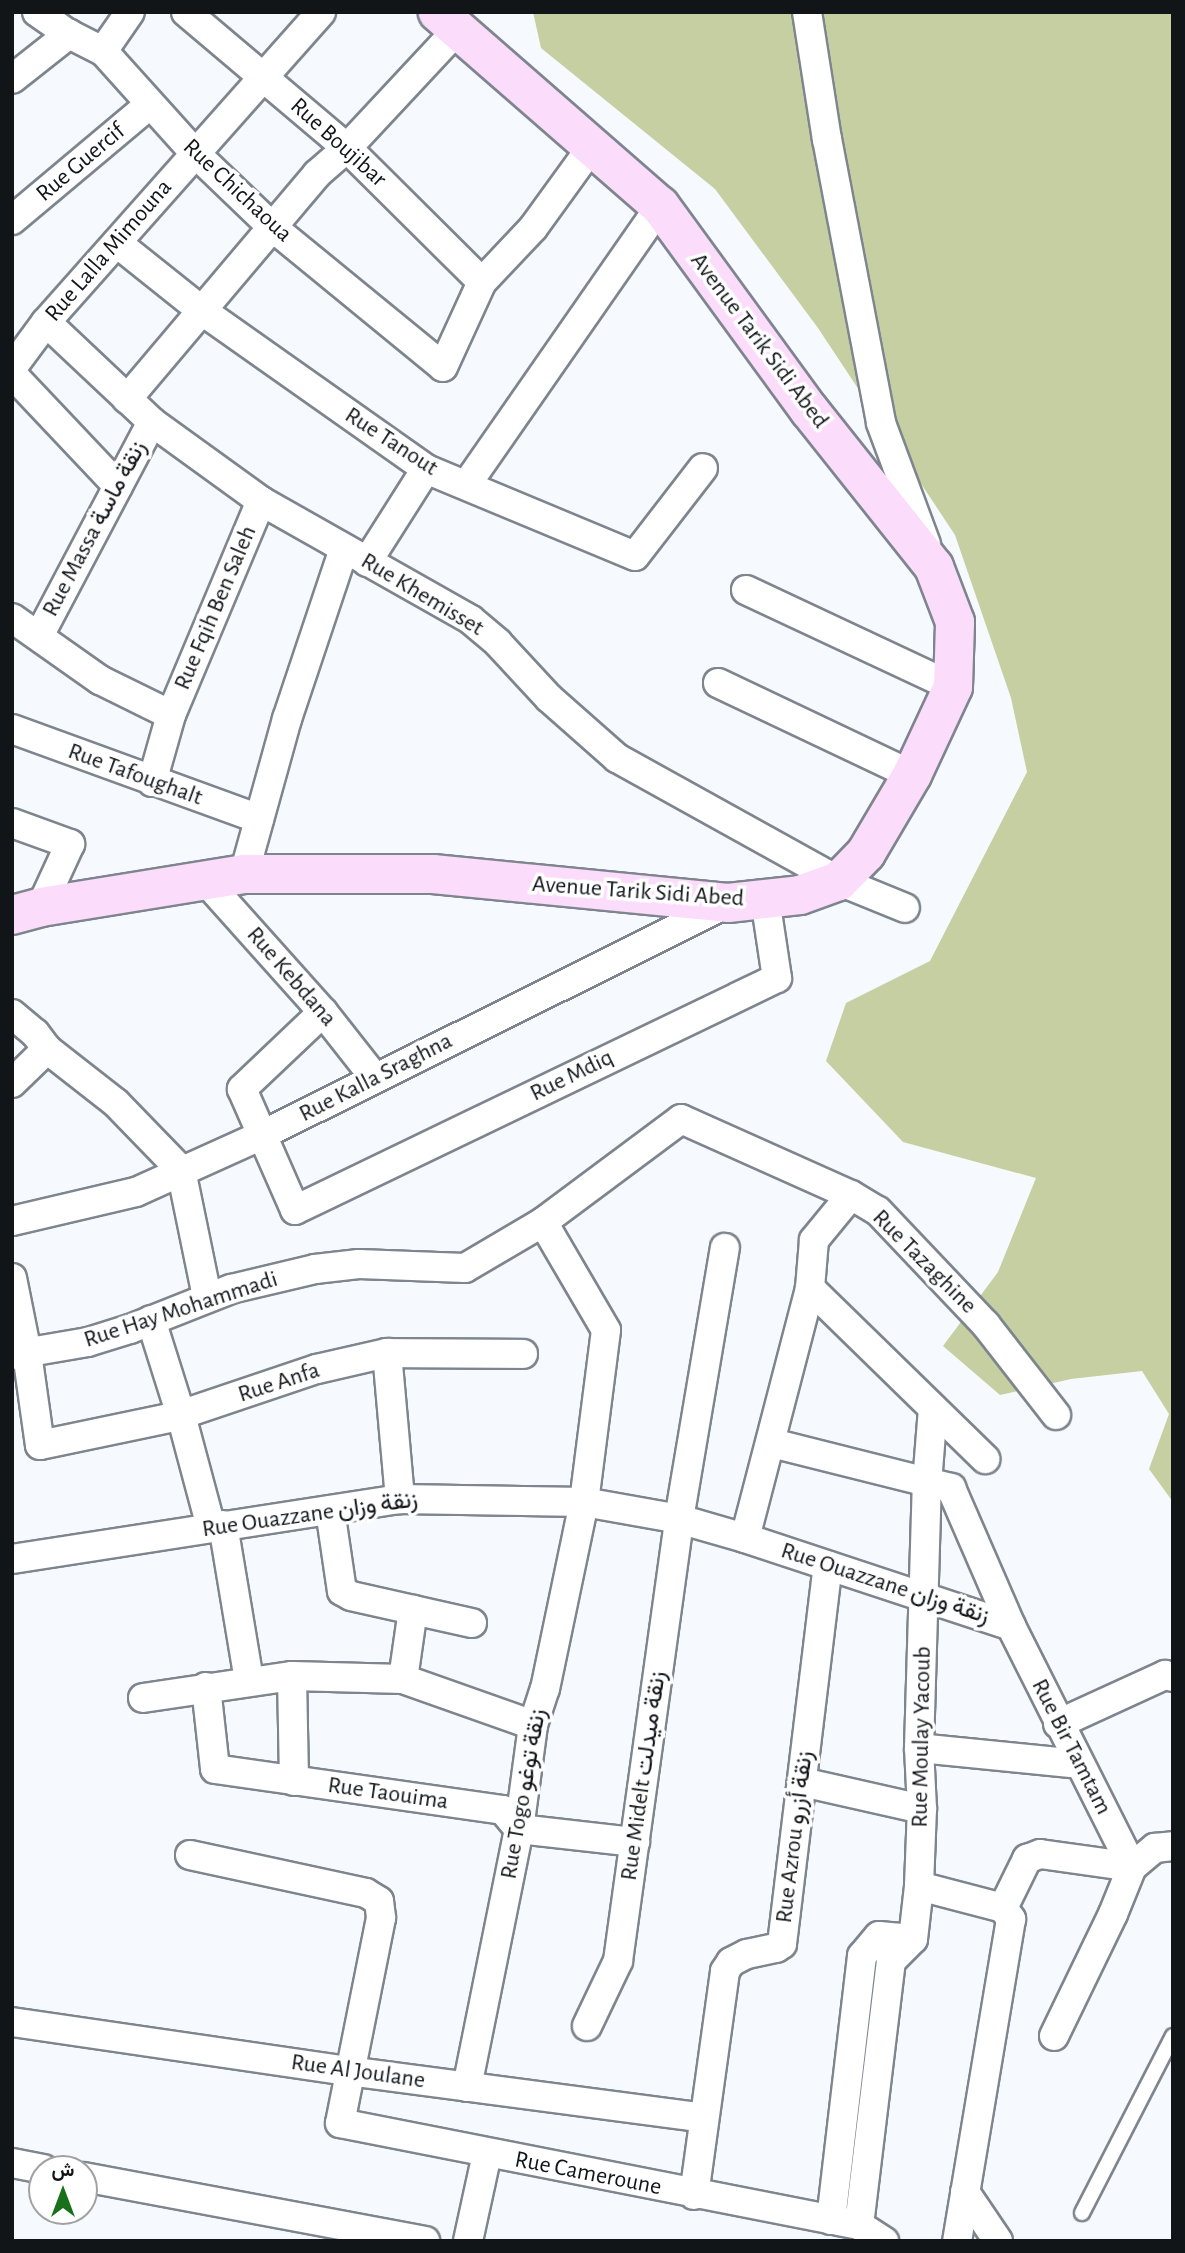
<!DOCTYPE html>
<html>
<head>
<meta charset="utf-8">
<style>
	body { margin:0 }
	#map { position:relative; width:1185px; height:2253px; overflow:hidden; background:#f6f9fd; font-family:"Alegreya Sans",Vazirmatn,sans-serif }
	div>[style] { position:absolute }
	.green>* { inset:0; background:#c5cfa1 }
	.roads { filter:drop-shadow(2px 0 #7e858e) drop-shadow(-2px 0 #7e858e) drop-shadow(0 2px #7e858e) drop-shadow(0 -2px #7e858e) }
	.lane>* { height:14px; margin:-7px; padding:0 7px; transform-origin:7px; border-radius:7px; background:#fff }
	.street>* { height:28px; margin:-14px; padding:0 14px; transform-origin:14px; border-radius:14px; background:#fff }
	.secondary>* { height:38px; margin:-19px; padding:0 19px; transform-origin:19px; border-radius:19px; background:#fbdcfa }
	span { translate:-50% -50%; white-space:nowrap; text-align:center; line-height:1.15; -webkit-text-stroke:7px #fff; paint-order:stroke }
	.street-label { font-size:24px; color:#121518 }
	.frame { position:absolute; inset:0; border:14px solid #121518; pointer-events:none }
	.north { position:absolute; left:28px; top:2155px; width:70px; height:70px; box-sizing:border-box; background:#fff; border:2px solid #a0a1a3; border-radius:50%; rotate:0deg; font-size:19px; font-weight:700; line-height:28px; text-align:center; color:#121518 }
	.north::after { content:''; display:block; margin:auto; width:24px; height:32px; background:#19701a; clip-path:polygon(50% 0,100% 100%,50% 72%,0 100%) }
</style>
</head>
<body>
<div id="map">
	<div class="green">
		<div style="clip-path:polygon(533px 12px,1173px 12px,1173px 1502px,1149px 1469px,1169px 1414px,1142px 1371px,1071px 1379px,1000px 1395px,943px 1346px,998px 1272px,1036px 1178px,903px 1142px,826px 1061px,846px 1003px,930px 961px,1027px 772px,1011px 698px,955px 535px,818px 328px,715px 189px,541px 48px)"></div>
	</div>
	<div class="roads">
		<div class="lane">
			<div style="left:1082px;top:2213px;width:199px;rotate:-62.8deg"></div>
		</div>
		<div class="street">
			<div style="left:37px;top:12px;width:39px;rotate:35deg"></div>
			<div style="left:69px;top:34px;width:38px;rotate:27deg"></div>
			<div style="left:103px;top:51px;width:137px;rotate:48deg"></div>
			<div style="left:195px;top:153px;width:105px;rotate:43.8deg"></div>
			<div style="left:271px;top:226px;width:222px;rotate:39.3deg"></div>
			<div style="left:443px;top:367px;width:94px;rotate:-65.4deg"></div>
			<div style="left:482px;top:282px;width:74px;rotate:-46.6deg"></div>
			<div style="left:533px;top:228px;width:102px;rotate:-54.1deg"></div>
			<div style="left:186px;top:12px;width:211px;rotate:40.2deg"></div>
			<div style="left:347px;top:148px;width:190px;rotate:44.8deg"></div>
			<div style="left:807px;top:12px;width:129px;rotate:81.1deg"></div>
			<div style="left:827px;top:139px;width:289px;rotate:79.2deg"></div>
			<div style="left:881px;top:423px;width:129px;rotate:69.6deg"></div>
			<div style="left:103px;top:51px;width:47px;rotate:-55.3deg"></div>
			<div style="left:12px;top:79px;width:73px;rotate:-38.3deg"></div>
			<div style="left:12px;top:220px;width:179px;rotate:-40deg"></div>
			<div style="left:117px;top:243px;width:107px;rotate:38.6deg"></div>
			<div style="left:201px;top:310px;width:276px;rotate:35.2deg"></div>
			<div style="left:426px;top:469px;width:226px;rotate:22.6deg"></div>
			<div style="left:635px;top:556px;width:111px;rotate:-52.3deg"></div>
			<div style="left:46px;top:322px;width:146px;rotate:43.3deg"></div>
			<div style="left:152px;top:422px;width:135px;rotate:35.9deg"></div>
			<div style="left:261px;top:501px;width:241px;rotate:29.5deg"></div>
			<div style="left:471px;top:620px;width:35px;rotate:40deg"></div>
			<div style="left:498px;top:643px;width:75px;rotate:47.2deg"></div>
			<div style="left:549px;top:698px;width:91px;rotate:41.4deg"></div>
			<div style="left:617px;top:758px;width:254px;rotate:29deg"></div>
			<div style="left:839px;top:881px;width:71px;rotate:22.2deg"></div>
			<div style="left:12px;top:368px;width:57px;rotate:-53.5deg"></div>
			<div style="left:46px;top:322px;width:414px;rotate:-48.4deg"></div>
			<div style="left:12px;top:374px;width:154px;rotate:46.6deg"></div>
			<div style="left:127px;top:399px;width:294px;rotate:-49.8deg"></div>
			<div style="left:317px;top:174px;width:40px;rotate:-41deg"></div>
			<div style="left:347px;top:148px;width:160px;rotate:-47deg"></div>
			<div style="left:467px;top:484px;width:338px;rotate:-55.2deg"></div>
			<div style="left:367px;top:562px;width:110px;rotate:-57.6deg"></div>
			<div style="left:746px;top:590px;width:229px;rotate:25.1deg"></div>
			<div style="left:12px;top:618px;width:108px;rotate:35.2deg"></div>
			<div style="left:100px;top:680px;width:79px;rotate:26.2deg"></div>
			<div style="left:39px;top:636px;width:242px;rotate:-62.2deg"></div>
			<div style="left:718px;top:683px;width:215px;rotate:25.4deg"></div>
			<div style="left:12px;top:729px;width:263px;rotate:20deg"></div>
			<div style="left:152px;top:782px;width:70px;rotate:-74.2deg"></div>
			<div style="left:171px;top:715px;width:232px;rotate:-67.2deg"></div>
			<div style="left:12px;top:823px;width:62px;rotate:19.9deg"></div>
			<div style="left:70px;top:844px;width:69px;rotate:114.7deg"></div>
			<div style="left:244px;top:874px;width:161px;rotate:-74.5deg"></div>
			<div style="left:287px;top:719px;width:179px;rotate:-71.5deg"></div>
			<div style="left:204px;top:879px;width:178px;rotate:48.2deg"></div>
			<div style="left:323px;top:1012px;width:84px;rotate:51.8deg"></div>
			<div style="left:323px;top:1012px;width:112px;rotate:136.5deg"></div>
			<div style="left:242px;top:1089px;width:132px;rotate:66.3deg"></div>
			<div style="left:295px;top:1210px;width:535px;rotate:-25.7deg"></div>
			<div style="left:777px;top:978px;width:80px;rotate:-98.6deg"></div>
			<div style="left:12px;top:1014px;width:30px;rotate:40deg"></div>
			<div style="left:35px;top:1033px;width:20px;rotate:53deg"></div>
			<div style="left:47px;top:1049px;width:88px;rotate:38deg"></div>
			<div style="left:116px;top:1103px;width:93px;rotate:45.9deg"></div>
			<div style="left:181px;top:1170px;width:130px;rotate:78.4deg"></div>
			<div style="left:12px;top:1083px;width:49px;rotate:-44.2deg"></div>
			<div style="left:12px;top:1221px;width:127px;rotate:-13.2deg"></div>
			<div style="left:136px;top:1192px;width:138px;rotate:-24.3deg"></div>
			<div style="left:262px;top:1135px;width:521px;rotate:-26.47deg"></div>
			<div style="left:12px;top:1278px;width:76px;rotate:78.7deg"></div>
			<div style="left:27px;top:1353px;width:93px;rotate:82deg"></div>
			<div style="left:40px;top:1445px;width:137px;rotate:-11.8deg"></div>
			<div style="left:174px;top:1417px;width:151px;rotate:-18.6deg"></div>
			<div style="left:317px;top:1369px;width:72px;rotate:-12.9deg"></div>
			<div style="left:387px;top:1353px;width:136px;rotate:0.4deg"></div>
			<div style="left:810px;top:1288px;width:245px;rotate:44.3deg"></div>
			<div style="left:151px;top:1320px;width:100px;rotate:72.5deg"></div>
			<div style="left:181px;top:1415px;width:116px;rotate:75deg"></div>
			<div style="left:387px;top:1353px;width:147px;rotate:84.9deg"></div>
			<div style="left:12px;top:1355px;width:77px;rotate:-9.7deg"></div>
			<div style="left:88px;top:1342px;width:44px;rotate:-17.2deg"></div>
			<div style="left:130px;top:1329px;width:109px;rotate:-21.6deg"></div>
			<div style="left:231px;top:1289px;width:86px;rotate:-13.4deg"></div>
			<div style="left:315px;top:1269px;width:44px;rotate:-6.5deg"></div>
			<div style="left:359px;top:1264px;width:106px;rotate:2.2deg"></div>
			<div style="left:465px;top:1268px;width:91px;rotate:-30.5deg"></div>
			<div style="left:543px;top:1222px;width:172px;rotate:-36.7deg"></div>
			<div style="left:681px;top:1119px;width:186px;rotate:24.1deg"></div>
			<div style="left:851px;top:1195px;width:31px;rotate:31deg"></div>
			<div style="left:878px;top:1211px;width:157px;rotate:46.5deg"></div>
			<div style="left:986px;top:1325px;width:114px;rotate:52.1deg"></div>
			<div style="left:772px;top:1443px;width:185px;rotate:14.1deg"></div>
			<div style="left:951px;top:1488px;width:150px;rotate:66.5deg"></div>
			<div style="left:1011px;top:1626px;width:270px;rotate:63.3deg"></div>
			<div style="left:330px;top:1510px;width:82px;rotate:81.6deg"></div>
			<div style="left:342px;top:1591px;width:10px;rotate:29deg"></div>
			<div style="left:351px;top:1596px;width:124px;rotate:12.6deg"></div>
			<div style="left:223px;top:1525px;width:157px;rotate:80.5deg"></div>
			<div style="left:745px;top:1538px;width:258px;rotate:-75.4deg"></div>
			<div style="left:810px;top:1288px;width:48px;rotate:-85.2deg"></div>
			<div style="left:814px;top:1240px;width:58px;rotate:-50.6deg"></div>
			<div style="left:12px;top:1559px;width:393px;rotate:-8.8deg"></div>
			<div style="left:400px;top:1499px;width:184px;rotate:0.9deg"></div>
			<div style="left:584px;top:1502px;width:97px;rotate:10.1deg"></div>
			<div style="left:679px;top:1519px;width:69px;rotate:16.1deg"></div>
			<div style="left:745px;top:1538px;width:280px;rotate:18.3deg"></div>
			<div style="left:292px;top:1676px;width:105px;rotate:88.9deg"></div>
			<div style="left:403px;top:1679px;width:70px;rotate:-81.8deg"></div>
			<div style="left:206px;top:1687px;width:82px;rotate:83.7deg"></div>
			<div style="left:215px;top:1769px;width:291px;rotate:8.1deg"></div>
			<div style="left:503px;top:1810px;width:25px;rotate:50deg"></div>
			<div style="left:519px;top:1829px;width:117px;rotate:6.4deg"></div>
			<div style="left:143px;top:1698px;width:151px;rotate:-8.4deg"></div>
			<div style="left:292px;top:1676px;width:111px;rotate:1.5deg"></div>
			<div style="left:403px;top:1679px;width:138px;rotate:19.5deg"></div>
			<div style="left:1058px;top:1724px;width:118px;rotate:-24.6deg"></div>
			<div style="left:1165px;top:1675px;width:8px;rotate:14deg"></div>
			<div style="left:919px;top:1748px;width:161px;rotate:5.7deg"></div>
			<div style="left:802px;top:1782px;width:123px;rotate:12.7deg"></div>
			<div style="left:190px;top:1855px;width:180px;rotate:12.2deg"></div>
			<div style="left:366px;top:1893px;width:15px;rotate:32deg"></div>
			<div style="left:379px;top:1901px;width:17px;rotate:83deg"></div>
			<div style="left:381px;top:1918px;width:209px;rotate:101.3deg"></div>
			<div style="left:340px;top:2123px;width:529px;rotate:11.12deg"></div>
			<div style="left:859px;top:2225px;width:30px;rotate:33deg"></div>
			<div style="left:919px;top:1886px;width:87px;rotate:14.7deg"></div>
			<div style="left:1003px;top:1908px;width:14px;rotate:54deg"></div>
			<div style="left:1011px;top:1919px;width:326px;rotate:99.5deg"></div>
			<div style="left:1003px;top:1908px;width:55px;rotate:-63.9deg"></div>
			<div style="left:1027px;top:1859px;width:14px;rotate:-21deg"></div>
			<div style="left:1040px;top:1854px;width:93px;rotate:8deg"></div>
			<div style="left:12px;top:2022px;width:340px;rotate:8.3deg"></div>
			<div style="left:348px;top:2071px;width:359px;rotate:7.5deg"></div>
			<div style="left:587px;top:2026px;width:72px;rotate:-64.5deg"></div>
			<div style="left:618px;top:1961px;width:446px;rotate:-82.1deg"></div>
			<div style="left:679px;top:1519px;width:275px;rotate:-80.4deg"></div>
			<div style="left:1054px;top:2036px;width:136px;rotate:-64.2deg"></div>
			<div style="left:1113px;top:1914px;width:51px;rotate:-68deg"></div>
			<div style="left:1132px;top:1867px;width:30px;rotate:-40deg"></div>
			<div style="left:1155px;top:1848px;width:18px;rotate:-6deg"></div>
			<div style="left:467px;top:2087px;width:263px;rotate:-78.6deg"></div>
			<div style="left:519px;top:1829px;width:105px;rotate:-82.3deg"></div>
			<div style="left:533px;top:1725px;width:38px;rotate:-72deg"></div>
			<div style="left:545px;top:1689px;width:191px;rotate:-78.2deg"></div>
			<div style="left:584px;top:1502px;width:173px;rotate:-82.7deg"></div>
			<div style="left:606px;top:1330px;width:125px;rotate:-120.3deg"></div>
			<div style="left:12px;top:2163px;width:32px;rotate:11deg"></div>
			<div style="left:84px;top:2177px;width:347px;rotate:10.6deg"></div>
			<div style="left:965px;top:2192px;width:59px;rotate:56deg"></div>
			<div style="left:694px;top:2195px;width:226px;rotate:-82.1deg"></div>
			<div style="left:725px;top:1971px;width:11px;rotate:-56deg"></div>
			<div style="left:731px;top:1962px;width:18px;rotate:-27deg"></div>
			<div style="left:747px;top:1954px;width:30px;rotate:-12deg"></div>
			<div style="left:776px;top:1948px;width:7px;rotate:-34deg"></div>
			<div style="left:782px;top:1944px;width:381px;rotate:-83.1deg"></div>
			<div style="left:831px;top:2220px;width:266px;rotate:-83.3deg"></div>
			<div style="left:862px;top:1956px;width:26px;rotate:-50deg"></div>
			<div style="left:879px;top:1936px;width:34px;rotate:5deg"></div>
			<div style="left:859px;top:2225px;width:266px;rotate:-83.1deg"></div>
			<div style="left:891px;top:1961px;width:31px;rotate:-45deg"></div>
			<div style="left:913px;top:1939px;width:53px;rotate:-83.5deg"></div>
			<div style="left:919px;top:1886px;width:77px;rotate:-87.8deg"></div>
			<div style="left:922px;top:1809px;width:61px;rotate:-92.8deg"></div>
			<div style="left:919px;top:1748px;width:265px;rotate:-88.3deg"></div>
			<div style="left:927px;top:1483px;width:75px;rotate:-85.4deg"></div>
			<div style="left:468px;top:2241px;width:89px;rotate:-77.7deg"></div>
		</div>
		<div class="secondary">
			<div style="left:12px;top:915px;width:30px;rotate:-15deg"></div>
			<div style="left:41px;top:907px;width:206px;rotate:-9.2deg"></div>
			<div style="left:244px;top:874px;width:189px"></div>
			<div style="left:433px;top:874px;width:296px;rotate:5.6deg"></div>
			<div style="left:728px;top:903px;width:72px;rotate:-6.3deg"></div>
			<div style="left:800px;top:895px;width:41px;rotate:-19.7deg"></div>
			<div style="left:839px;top:881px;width:39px;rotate:-46deg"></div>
			<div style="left:866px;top:853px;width:91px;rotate:-59.5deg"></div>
			<div style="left:912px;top:775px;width:97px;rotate:-65deg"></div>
			<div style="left:953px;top:687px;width:65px;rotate:-88.2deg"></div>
			<div style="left:955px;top:622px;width:59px;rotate:-110.9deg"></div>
			<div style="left:934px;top:567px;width:201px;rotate:-128.5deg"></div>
			<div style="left:809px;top:410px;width:253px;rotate:-126.1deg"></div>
			<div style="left:660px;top:206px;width:295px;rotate:-138.9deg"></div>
		</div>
	</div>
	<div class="street-label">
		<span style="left:338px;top:143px;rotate:42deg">Rue Boujibar</span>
		<span style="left:81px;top:163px;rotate:-40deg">Rue Guercif</span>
		<span style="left:237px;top:191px;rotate:43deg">Rue Chichaoua</span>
		<span style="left:109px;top:251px;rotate:-49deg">Rue Lalla Mimouna</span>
		<span style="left:759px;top:341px;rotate:53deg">Avenue Tarik Sidi Abed</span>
		<span style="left:391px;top:442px;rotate:33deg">Rue Tanout</span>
		<span style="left:95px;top:529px;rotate:-62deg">Rue Massa زنقة ماسة</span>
		<span style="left:422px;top:595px;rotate:31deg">Rue Khemisset</span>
		<span style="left:216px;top:608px;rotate:-67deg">Rue Fqih Ben Saleh</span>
		<span style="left:135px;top:775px;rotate:20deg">Rue Tafoughalt</span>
		<span style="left:638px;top:892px;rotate:4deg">Avenue Tarik Sidi Abed</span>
		<span style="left:291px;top:977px;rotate:49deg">Rue Kebdana</span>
		<span style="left:572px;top:1076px;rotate:-26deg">Rue Mdiq</span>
		<span style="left:376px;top:1078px;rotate:-27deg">Rue Kalla Sraghna</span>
		<span style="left:924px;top:1262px;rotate:45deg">Rue Tazaghine</span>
		<span style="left:181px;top:1310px;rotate:-18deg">Rue Hay Mohammadi</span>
		<span style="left:279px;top:1383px;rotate:-18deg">Rue Anfa</span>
		<span style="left:310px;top:1515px;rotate:-8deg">Rue Ouazzane زنقة وزان</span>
		<span style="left:885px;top:1584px;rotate:18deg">Rue Ouazzane زنقة وزان</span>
		<span style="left:922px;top:1737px;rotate:-89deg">Rue Moulay Yacoub</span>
		<span style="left:1071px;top:1747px;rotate:63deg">Rue Bir Tamtam</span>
		<span style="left:644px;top:1776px;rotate:-82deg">Rue Midelt زنقة ميدلت</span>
		<span style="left:388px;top:1794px;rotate:8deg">Rue Taouima</span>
		<span style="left:524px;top:1794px;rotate:-80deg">Rue Togo زنقة توغو</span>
		<span style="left:795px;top:1837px;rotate:-83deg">Rue Azrou زنقة أزرو</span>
		<span style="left:358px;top:2072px;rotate:8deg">Rue Al Joulane</span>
		<span style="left:588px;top:2174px;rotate:11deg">Rue Cameroune</span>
	</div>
	<div class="frame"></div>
	<div class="north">ش</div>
</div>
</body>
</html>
